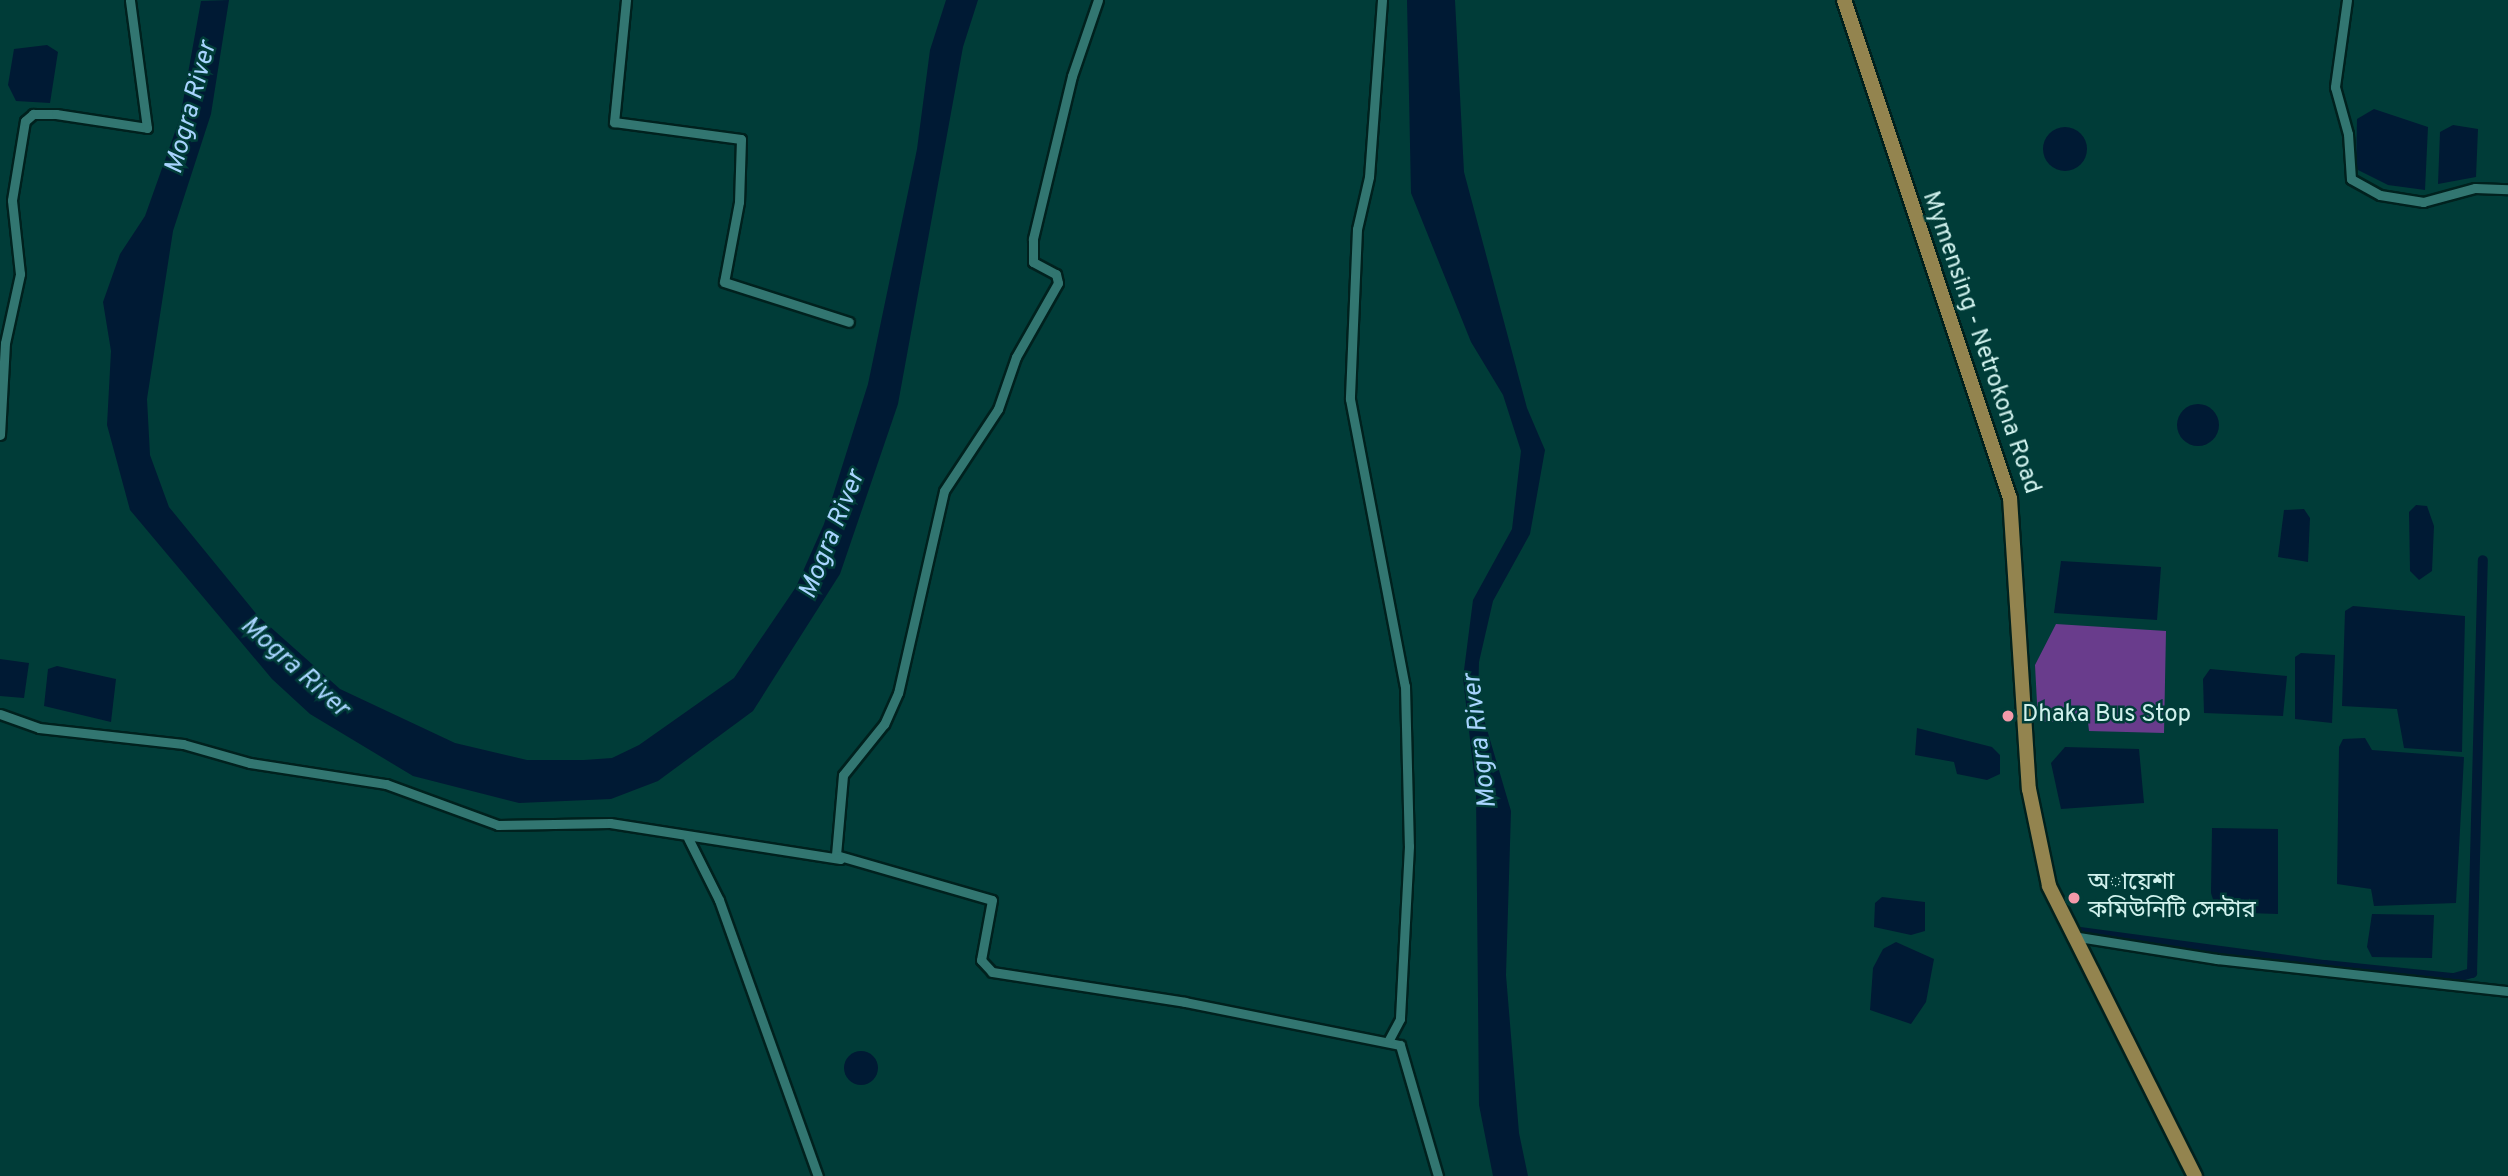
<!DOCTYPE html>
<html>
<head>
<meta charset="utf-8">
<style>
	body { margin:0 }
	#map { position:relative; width:2508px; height:1176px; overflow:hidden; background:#003c38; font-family:Overpass,"Noto Sans Bengali",sans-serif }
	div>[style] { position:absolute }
	.green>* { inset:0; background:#693c8c }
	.water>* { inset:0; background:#001a34 }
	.round { border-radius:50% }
	.canal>* { height:10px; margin:-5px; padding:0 5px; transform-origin:5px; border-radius:5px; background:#001a34 }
	.roads { filter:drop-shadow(2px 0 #00211e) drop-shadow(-2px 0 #00211e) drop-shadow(0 2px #00211e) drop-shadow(0 -2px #00211e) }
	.minor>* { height:9px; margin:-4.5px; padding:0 4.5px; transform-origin:4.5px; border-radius:4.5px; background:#327671 }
	.primary>* { height:14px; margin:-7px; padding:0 7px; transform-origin:7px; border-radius:7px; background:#93844f }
	.dots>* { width:19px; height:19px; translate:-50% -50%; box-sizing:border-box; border:4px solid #003c38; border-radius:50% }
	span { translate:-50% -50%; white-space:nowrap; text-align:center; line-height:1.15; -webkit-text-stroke:5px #003c38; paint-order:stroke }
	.street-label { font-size:24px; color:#d0f1ed }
	.poi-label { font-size:24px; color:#d0f1ed }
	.left { translate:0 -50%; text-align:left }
	.water-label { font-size:26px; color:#a8d4fe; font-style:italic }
</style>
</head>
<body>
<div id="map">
	<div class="green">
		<div style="clip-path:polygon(2056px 624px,2166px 631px,2164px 733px,2089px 731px,2088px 722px,2038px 722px,2035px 665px)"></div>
	</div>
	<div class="water">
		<div style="clip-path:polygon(229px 0,211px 114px,173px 231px,147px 399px,150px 455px,169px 507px,258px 616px,340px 689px,455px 743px,527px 760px,584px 760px,612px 758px,639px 745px,734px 678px,796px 587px,824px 524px,868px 384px,917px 149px,930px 50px,946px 0,978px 0,963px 47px,898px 404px,840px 574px,753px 711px,658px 781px,611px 799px,519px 803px,413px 776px,310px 714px,272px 679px,130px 510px,107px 425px,111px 351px,103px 302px,120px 254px,145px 216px,180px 118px,201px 1px)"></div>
		<div style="clip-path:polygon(1407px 0,1455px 0,1464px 172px,1527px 408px,1545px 450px,1530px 534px,1493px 601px,1479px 662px,1478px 699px,1511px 811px,1506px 975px,1519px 1133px,1528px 1176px,1493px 1176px,1479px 1105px,1476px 792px,1463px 678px,1473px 600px,1512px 529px,1521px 451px,1503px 395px,1471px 342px,1411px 193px)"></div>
		<div style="clip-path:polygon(47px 45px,58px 52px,50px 103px,16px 101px,8px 85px,14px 49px)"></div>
		<div style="clip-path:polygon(2374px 109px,2428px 127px,2425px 190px,2388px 185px,2356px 169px,2357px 119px)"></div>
		<div style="clip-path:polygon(2453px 125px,2478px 129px,2476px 177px,2438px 184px,2440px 132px)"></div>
		<div class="round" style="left:2043px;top:127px;width:44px;height:44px"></div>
		<div class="round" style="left:2177px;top:404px;width:42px;height:42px"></div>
		<div style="clip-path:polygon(2416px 505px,2427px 506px,2434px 526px,2432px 571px,2419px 580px,2410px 571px,2409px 512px)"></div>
		<div style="clip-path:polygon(2284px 510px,2304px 509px,2310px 518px,2308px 562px,2278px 557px)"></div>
		<div style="clip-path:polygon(2061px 561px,2161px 567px,2157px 620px,2054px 613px)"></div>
		<div style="clip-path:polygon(2353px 606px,2465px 616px,2462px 752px,2404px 748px,2397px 709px,2342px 706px,2345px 611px)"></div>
		<div style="clip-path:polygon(2301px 653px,2335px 655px,2332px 723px,2295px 719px,2295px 657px)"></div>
		<div style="clip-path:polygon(0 659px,29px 663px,24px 698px,0 696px)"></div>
		<div style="clip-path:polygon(57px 666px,116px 679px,111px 722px,44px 706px,48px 669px)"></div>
		<div style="clip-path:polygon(2210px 669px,2287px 676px,2283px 716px,2204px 713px,2203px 679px)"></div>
		<div style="clip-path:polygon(1917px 728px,1992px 747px,2000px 755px,2000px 774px,1987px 780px,1957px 774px,1954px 762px,1915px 755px)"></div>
		<div style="clip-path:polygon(2365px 738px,2372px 750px,2464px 757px,2456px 903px,2374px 906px,2371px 889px,2337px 884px,2339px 747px,2343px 739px)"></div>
		<div style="clip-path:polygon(2065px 747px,2139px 749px,2144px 803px,2061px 809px,2051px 763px)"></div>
		<div style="clip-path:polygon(2212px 828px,2278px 829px,2278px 914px,2217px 912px,2211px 893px)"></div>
		<div style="clip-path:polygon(1882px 897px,1925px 902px,1925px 931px,1911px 935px,1874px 927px,1875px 903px)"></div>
		<div style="clip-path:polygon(2372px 914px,2434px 915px,2432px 958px,2372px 957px,2367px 947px)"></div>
		<div style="clip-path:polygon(1896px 942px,1934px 959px,1926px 1002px,1911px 1024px,1870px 1010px,1873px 968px,1883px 949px)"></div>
		<div class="round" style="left:844px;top:1051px;width:34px;height:34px"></div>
	</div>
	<div class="canal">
		<div style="left:2080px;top:932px;width:247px;rotate:7.7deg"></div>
		<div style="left:2325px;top:965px;width:130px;rotate:5.8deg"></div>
		<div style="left:2454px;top:978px;width:19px;rotate:-16deg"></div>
		<div style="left:2472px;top:973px;width:413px;rotate:-88.5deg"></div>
	</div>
	<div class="roads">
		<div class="minor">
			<div style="left:626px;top:0;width:123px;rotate:95.6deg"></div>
			<div style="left:614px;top:122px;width:128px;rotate:7.6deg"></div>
			<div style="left:741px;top:139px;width:63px;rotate:91.8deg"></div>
			<div style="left:739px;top:202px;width:81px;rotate:100.6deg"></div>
			<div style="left:724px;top:282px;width:131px;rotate:17.7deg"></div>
			<div style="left:1098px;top:0;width:80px;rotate:108.9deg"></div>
			<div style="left:1072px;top:76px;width:168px;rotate:103.5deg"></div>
			<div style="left:1033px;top:239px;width:23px;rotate:90deg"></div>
			<div style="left:1033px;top:262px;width:26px;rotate:28deg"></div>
			<div style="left:1056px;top:274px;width:9px;rotate:77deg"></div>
			<div style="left:1058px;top:283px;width:85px;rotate:119.6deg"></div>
			<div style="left:1016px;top:357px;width:55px;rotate:109.1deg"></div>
			<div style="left:998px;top:409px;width:98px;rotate:123.4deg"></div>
			<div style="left:944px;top:491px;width:207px;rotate:102.8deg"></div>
			<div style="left:898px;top:693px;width:34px;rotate:114deg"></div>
			<div style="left:884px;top:724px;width:65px;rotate:128.8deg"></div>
			<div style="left:843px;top:775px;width:80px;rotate:95deg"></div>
			<div style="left:836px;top:855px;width:162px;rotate:16.1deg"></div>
			<div style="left:992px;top:900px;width:61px;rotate:100.4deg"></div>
			<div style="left:981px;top:960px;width:16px;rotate:47deg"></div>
			<div style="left:992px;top:972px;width:195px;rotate:8.8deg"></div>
			<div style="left:1185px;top:1002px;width:219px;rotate:11.3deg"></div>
			<div style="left:1400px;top:1045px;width:136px;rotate:73.8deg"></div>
			<div style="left:1382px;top:0;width:177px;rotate:94.2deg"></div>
			<div style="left:1369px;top:177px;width:53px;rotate:103deg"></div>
			<div style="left:1357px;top:229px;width:170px;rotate:92.4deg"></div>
			<div style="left:1350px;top:399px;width:292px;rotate:79.2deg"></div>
			<div style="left:1405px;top:686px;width:160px;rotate:88.6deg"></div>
			<div style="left:1409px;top:846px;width:173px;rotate:93deg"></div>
			<div style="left:1400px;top:1019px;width:26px;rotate:118deg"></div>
			<div style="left:2347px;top:0;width:88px;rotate:97.9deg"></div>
			<div style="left:2335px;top:87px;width:49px;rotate:74.5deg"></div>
			<div style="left:2348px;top:134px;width:45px;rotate:86.2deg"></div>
			<div style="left:2351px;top:179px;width:33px;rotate:29deg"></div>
			<div style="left:2380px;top:195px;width:44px;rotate:9.2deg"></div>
			<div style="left:2423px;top:202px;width:54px;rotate:-15.1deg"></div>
			<div style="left:2475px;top:188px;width:33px;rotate:2deg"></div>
			<div style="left:0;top:435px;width:92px;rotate:-86.9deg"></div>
			<div style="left:5px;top:343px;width:71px;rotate:-77.7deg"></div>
			<div style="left:20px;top:274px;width:74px;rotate:-96.2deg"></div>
			<div style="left:12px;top:200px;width:80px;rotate:-80.7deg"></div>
			<div style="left:25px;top:121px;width:11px;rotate:-41deg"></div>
			<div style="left:33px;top:114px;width:23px"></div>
			<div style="left:56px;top:114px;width:92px;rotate:8.7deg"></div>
			<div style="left:147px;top:128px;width:129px;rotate:-97.6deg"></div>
			<div style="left:0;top:714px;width:41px;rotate:19.7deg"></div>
			<div style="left:39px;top:728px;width:145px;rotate:6.3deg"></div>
			<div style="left:183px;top:744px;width:70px;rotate:15.8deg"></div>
			<div style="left:250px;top:763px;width:138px;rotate:8.8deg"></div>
			<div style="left:386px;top:784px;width:119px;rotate:20.1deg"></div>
			<div style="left:498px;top:825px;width:112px;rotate:-1deg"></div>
			<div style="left:610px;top:823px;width:233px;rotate:8.9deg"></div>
			<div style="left:688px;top:838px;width:69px;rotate:63.4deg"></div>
			<div style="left:719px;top:900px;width:293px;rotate:70.3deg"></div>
			<div style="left:2072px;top:936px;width:147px;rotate:9deg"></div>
			<div style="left:2217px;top:959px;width:293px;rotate:6.3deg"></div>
		</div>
		<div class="primary">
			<div style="left:1844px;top:0;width:525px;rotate:71.57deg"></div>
			<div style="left:2010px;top:498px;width:292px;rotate:86.3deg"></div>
			<div style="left:2029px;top:789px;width:99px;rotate:78.3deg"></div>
			<div style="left:2049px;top:886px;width:325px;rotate:63.3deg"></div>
		</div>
	</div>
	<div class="dots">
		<div style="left:2008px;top:716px;background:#f39aaa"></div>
		<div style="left:2074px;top:898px;background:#f39aaa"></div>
	</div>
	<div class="street-label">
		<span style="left:1980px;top:343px;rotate:71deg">Mymensing - Netrokona Road</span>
	</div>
	<div class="poi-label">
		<span class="left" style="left:2022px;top:716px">Dhaka Bus Stop</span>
		<span class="left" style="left:2088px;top:898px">অায়েশা<br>কমিউনিটি সেন্টার</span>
	</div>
	<div class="water-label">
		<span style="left:192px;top:108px;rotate:-75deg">Mogra River</span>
		<span style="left:833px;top:535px;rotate:-68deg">Mogra River</span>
		<span style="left:294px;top:668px;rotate:42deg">Mogra River</span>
		<span style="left:1481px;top:741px;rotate:-97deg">Mogra River</span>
	</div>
</div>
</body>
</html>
